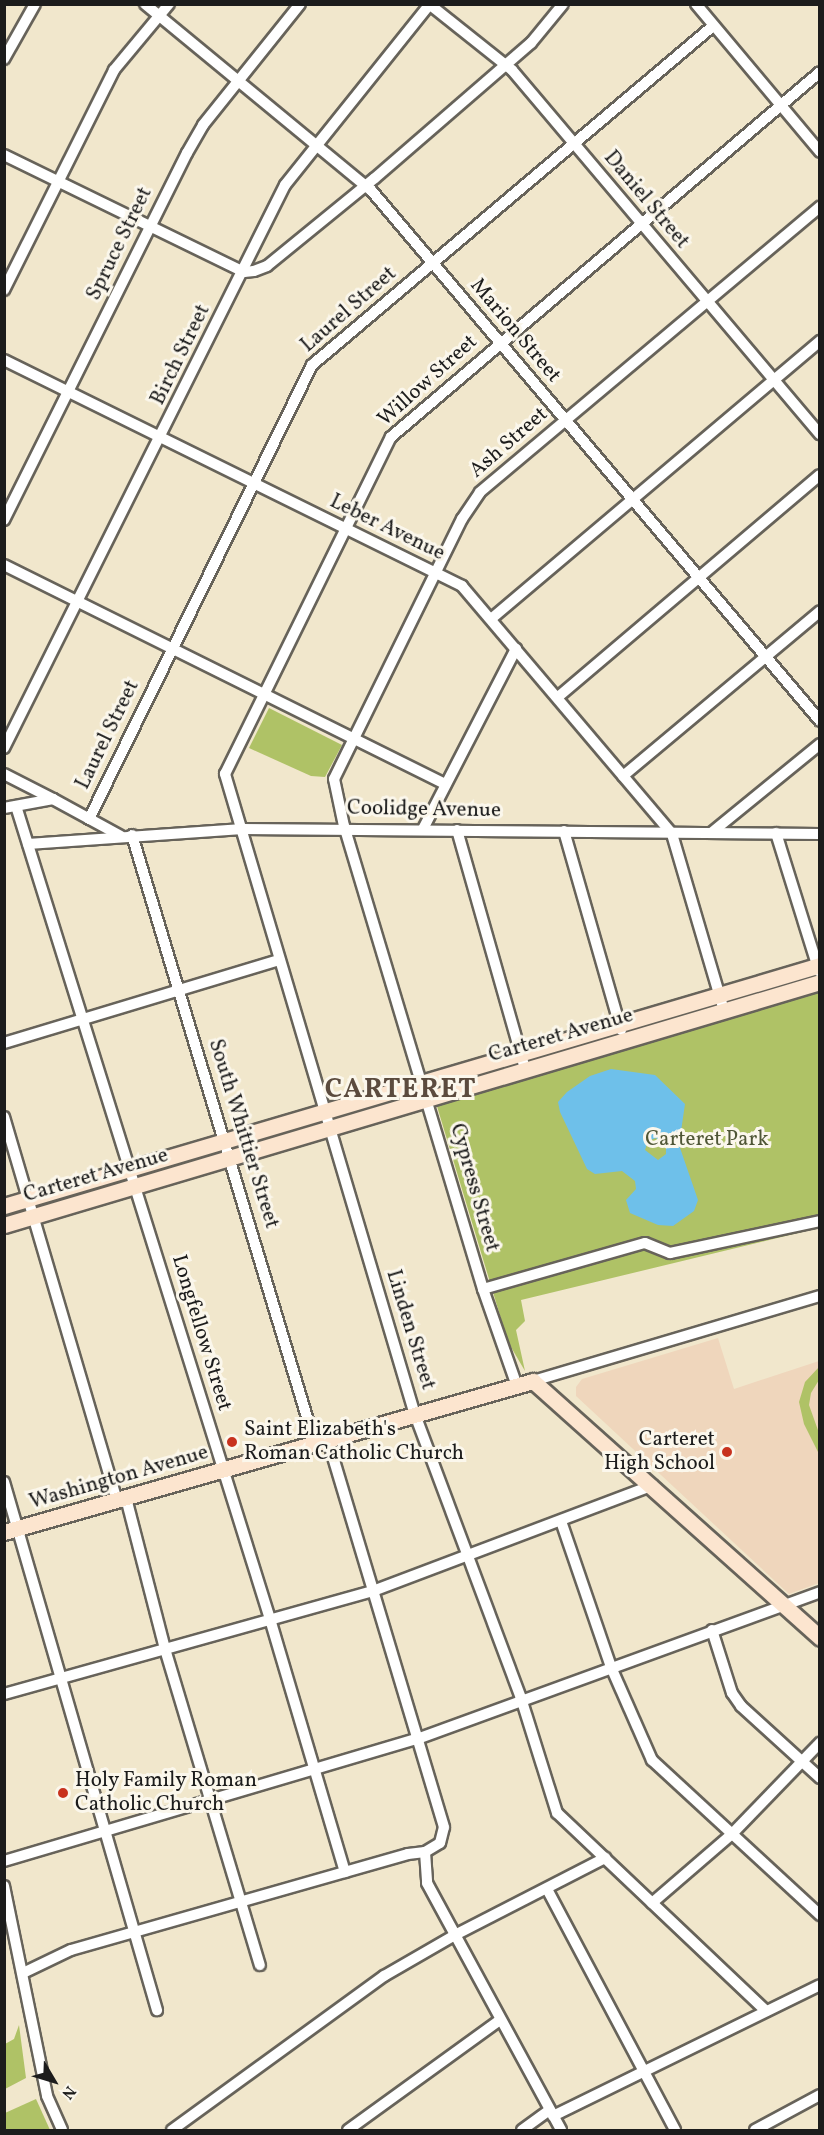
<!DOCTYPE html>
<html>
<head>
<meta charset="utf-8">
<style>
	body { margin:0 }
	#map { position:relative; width:824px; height:2135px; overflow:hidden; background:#f1e7cc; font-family:Vollkorn,serif }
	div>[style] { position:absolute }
	.built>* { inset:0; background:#efd6bc }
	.green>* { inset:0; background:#afc266 }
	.water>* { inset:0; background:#6ec0ea }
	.roads { filter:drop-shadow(2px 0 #67635a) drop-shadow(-2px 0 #67635a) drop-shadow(0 2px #67635a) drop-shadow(0 -2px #67635a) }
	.street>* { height:10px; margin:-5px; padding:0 5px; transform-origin:5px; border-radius:5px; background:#fff }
	.secondary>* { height:15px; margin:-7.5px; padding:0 7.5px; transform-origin:7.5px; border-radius:7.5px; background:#fce5cf }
	.dots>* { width:16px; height:16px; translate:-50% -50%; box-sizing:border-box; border:3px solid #fbf7ec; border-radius:50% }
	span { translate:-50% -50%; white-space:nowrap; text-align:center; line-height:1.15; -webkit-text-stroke:6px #fbf7ec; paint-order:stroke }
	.street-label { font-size:21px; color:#1c1c1c }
	.park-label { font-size:21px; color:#4f5636 }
	.poi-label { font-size:21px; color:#1c1c1c }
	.left { translate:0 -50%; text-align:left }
	.right { translate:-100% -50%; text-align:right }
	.district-label { font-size:27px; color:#5b4b3e; font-weight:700; letter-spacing:1.5px }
	.frame { position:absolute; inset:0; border:6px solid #1c1c1c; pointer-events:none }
	.north { position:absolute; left:24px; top:2051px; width:60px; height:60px; -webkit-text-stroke:4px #fbf7ec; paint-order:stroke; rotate:128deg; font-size:16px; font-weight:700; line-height:24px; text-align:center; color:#1c1c1c }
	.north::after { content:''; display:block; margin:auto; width:21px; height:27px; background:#1c1c1c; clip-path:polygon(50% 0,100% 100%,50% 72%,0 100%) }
</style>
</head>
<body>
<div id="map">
	<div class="built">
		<div style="clip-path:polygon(718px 1338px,734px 1389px,819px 1361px,819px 1583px,789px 1594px,576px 1396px,576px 1387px,582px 1379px)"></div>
	</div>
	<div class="green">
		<div style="clip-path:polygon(269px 708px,342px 745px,325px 777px,311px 776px,249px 748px)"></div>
		<div style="clip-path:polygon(819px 990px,819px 1228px,521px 1300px,525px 1321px,516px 1330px,525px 1371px,508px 1342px,436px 1103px)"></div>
		<div style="clip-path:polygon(819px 1367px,819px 1380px,811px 1393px,809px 1405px,819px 1433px,819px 1454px,804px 1424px,799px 1402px,805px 1382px)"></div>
		<div style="clip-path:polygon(19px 2025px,26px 2078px,5px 2089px,5px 2044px,14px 2039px)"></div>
		<div style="clip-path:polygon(36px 2099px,50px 2130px,5px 2130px,5px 2113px)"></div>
	</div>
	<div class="water">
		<div style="clip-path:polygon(evenodd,611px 1069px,655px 1075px,685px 1104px,679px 1145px,698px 1200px,694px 1211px,673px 1226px,658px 1225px,630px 1213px,626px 1200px,636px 1189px,635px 1181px,622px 1171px,595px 1174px,587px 1169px,560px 1112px,558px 1102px,567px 1092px,590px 1076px,611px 1069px,656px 1138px,666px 1146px,666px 1154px,658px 1160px,645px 1150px,648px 1141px,656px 1138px)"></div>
	</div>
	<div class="roads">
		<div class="street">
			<div style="left:145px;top:4px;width:293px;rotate:39.5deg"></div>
			<div style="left:371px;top:190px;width:695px;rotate:49.78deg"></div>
			<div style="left:429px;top:4px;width:106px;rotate:38.5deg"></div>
			<div style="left:512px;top:70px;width:477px;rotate:49.8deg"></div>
			<div style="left:696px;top:4px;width:193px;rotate:50deg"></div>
			<div style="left:4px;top:59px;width:63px;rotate:-60.6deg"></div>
			<div style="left:4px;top:155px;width:267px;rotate:26deg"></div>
			<div style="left:244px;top:272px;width:10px;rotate:-6deg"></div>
			<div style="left:254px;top:271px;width:14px;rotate:-21deg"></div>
			<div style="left:267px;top:266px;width:139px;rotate:-39.2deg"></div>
			<div style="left:375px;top:178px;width:206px;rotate:-40.9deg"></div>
			<div style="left:531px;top:43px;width:50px;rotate:-50.6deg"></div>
			<div style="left:4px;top:290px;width:246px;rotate:-63.4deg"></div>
			<div style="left:114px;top:70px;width:86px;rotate:-50.2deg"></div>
			<div style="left:4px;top:360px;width:511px;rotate:26.26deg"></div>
			<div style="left:462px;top:586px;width:325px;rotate:49.7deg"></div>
			<div style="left:672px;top:834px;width:184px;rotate:73.6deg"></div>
			<div style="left:4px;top:520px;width:410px;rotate:-63.5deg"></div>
			<div style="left:187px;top:153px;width:32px;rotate:-60deg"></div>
			<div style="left:203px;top:125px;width:155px;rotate:-51.3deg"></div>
			<div style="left:4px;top:565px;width:493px;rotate:26.4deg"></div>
			<div style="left:491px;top:619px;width:431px;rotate:-40.2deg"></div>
			<div style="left:558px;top:697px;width:343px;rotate:-40.3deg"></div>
			<div style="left:4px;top:748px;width:629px;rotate:-63.48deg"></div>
			<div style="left:285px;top:185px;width:232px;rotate:-51.3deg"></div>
			<div style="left:4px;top:774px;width:55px;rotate:27deg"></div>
			<div style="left:623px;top:776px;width:257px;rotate:-39.9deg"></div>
			<div style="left:16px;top:806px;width:852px;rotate:72.65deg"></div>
			<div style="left:270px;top:1619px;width:264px;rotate:73.5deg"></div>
			<div style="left:4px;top:808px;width:50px;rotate:-10.4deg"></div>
			<div style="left:53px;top:799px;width:77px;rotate:28.6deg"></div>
			<div style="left:89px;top:819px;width:506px;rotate:-63.84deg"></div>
			<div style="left:312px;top:365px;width:525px;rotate:-40.21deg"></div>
			<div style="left:423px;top:829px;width:203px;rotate:-62.7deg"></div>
			<div style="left:457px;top:830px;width:248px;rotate:74.1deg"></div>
			<div style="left:564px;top:831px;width:207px;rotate:74deg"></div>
			<div style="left:711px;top:833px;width:141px;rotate:-39.2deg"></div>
			<div style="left:776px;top:833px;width:145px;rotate:72.7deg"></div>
			<div style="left:132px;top:835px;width:636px;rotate:73.27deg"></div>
			<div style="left:28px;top:844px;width:215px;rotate:-4deg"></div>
			<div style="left:242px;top:829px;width:578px;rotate:0.5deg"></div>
			<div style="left:4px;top:1043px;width:287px;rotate:-16.8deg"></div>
			<div style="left:4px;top:1117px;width:400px;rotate:73.6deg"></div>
			<div style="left:483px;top:1289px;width:168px;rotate:-15.9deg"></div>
			<div style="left:645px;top:1243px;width:27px;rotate:22deg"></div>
			<div style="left:670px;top:1253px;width:153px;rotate:-12deg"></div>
			<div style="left:533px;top:1381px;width:299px;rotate:-16.5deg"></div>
			<div style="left:517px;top:1386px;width:103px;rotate:-109.3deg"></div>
			<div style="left:483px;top:1289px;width:483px;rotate:-106.7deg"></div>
			<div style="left:344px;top:826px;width:48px;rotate:-102deg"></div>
			<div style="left:334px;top:779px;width:290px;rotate:-63.8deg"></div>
			<div style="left:462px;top:519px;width:32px;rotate:-56deg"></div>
			<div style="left:480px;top:492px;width:444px;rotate:-40deg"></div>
			<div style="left:4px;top:1482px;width:550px;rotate:73.84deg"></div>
			<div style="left:126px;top:1498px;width:156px;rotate:75.5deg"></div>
			<div style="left:165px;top:1649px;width:330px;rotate:73.3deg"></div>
			<div style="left:561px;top:1521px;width:154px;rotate:71.1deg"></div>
			<div style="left:611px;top:1667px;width:102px;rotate:66.2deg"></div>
			<div style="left:652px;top:1760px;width:229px;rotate:42.7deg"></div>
			<div style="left:712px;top:1630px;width:66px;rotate:72.4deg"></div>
			<div style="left:732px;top:1693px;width:16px;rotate:55deg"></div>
			<div style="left:741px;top:1706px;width:107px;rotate:42.3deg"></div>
			<div style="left:4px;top:1694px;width:383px;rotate:-15.6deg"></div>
			<div style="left:373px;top:1591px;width:299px;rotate:-20.7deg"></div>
			<div style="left:425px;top:1852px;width:31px;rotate:86deg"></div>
			<div style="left:427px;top:1883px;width:281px;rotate:61.5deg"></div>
			<div style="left:4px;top:1861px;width:431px;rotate:-16.5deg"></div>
			<div style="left:417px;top:1739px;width:429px;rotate:-20deg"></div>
			<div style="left:4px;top:1886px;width:214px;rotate:78.4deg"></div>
			<div style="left:47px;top:2096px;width:37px;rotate:66deg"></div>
			<div style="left:547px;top:1889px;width:273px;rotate:62deg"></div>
			<div style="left:652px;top:1903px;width:106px;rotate:-40.8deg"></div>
			<div style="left:732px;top:1834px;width:127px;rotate:-46deg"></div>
			<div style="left:23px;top:1973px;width:53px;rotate:-25.6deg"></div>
			<div style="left:71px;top:1950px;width:350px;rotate:-15.9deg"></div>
			<div style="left:408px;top:1854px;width:17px;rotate:-7deg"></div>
			<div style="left:425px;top:1852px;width:17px;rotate:-31deg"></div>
			<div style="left:440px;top:1843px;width:16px;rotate:-76deg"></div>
			<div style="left:444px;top:1827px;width:404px;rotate:-106.7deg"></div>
			<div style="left:766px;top:2011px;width:288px;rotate:-136.5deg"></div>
			<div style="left:557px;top:1813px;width:121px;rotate:-107.4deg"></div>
			<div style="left:521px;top:1698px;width:302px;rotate:-110.5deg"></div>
			<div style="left:415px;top:1415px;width:669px;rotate:-106.51deg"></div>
			<div style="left:225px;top:774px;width:376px;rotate:-63.8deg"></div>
			<div style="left:391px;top:437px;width:563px;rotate:-40.39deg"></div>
			<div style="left:553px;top:2116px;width:297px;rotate:-26.1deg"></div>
			<div style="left:172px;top:2130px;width:262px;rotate:-36deg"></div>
			<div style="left:384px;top:1976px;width:82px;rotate:-30deg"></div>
			<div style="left:455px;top:1935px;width:169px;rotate:-27.2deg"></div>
			<div style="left:348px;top:2130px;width:188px;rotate:-35.9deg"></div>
			<div style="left:522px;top:2130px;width:34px;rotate:-36deg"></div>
			<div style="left:755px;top:2130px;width:74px;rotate:-28.3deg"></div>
		</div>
		<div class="secondary">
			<div style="left:4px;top:1206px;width:851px;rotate:-16.45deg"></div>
			<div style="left:4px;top:1225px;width:851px;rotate:-16.58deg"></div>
			<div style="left:4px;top:1532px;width:550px;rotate:-15.93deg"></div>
			<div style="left:533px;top:1381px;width:385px;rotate:41.8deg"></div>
		</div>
	</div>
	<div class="dots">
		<div style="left:232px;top:1442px;background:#c8321e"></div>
		<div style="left:727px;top:1452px;background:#c8321e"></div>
		<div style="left:63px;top:1793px;background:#c8321e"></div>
	</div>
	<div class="street-label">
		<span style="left:646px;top:200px;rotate:50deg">Daniel Street</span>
		<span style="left:120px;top:244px;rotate:-64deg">Spruce Street</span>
		<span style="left:349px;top:310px;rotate:-41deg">Laurel Street</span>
		<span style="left:515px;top:331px;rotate:50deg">Marion Street</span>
		<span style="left:181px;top:355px;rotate:-64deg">Birch Street</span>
		<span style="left:428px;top:381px;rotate:-42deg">Willow Street</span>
		<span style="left:509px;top:443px;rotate:-41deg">Ash Street</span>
		<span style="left:387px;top:528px;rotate:26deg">Leber Avenue</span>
		<span style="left:108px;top:735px;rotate:-64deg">Laurel Street</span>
		<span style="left:424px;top:810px;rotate:1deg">Coolidge Avenue</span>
		<span style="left:561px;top:1036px;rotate:-16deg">Carteret Avenue</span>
		<span style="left:243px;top:1134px;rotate:73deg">South Whittier Street</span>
		<span style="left:96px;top:1176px;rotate:-16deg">Carteret Avenue</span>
		<span style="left:474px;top:1188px;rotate:74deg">Cypress Street</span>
		<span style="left:410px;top:1330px;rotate:73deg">Linden Street</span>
		<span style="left:201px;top:1333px;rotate:73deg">Longfellow Street</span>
		<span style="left:119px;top:1478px;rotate:-16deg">Washington Avenue</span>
	</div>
	<div class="park-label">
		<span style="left:707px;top:1140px">Carteret Park</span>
	</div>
	<div class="poi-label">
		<span class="left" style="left:244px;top:1442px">Saint Elizabeth's<br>Roman Catholic Church</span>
		<span class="right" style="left:715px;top:1452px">Carteret<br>High School</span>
		<span class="left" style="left:75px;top:1793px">Holy Family Roman<br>Catholic Church</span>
	</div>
	<div class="district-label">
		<span style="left:401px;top:1091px">CARTERET</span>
	</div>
	<div class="frame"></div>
	<div class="north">N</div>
</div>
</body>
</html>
